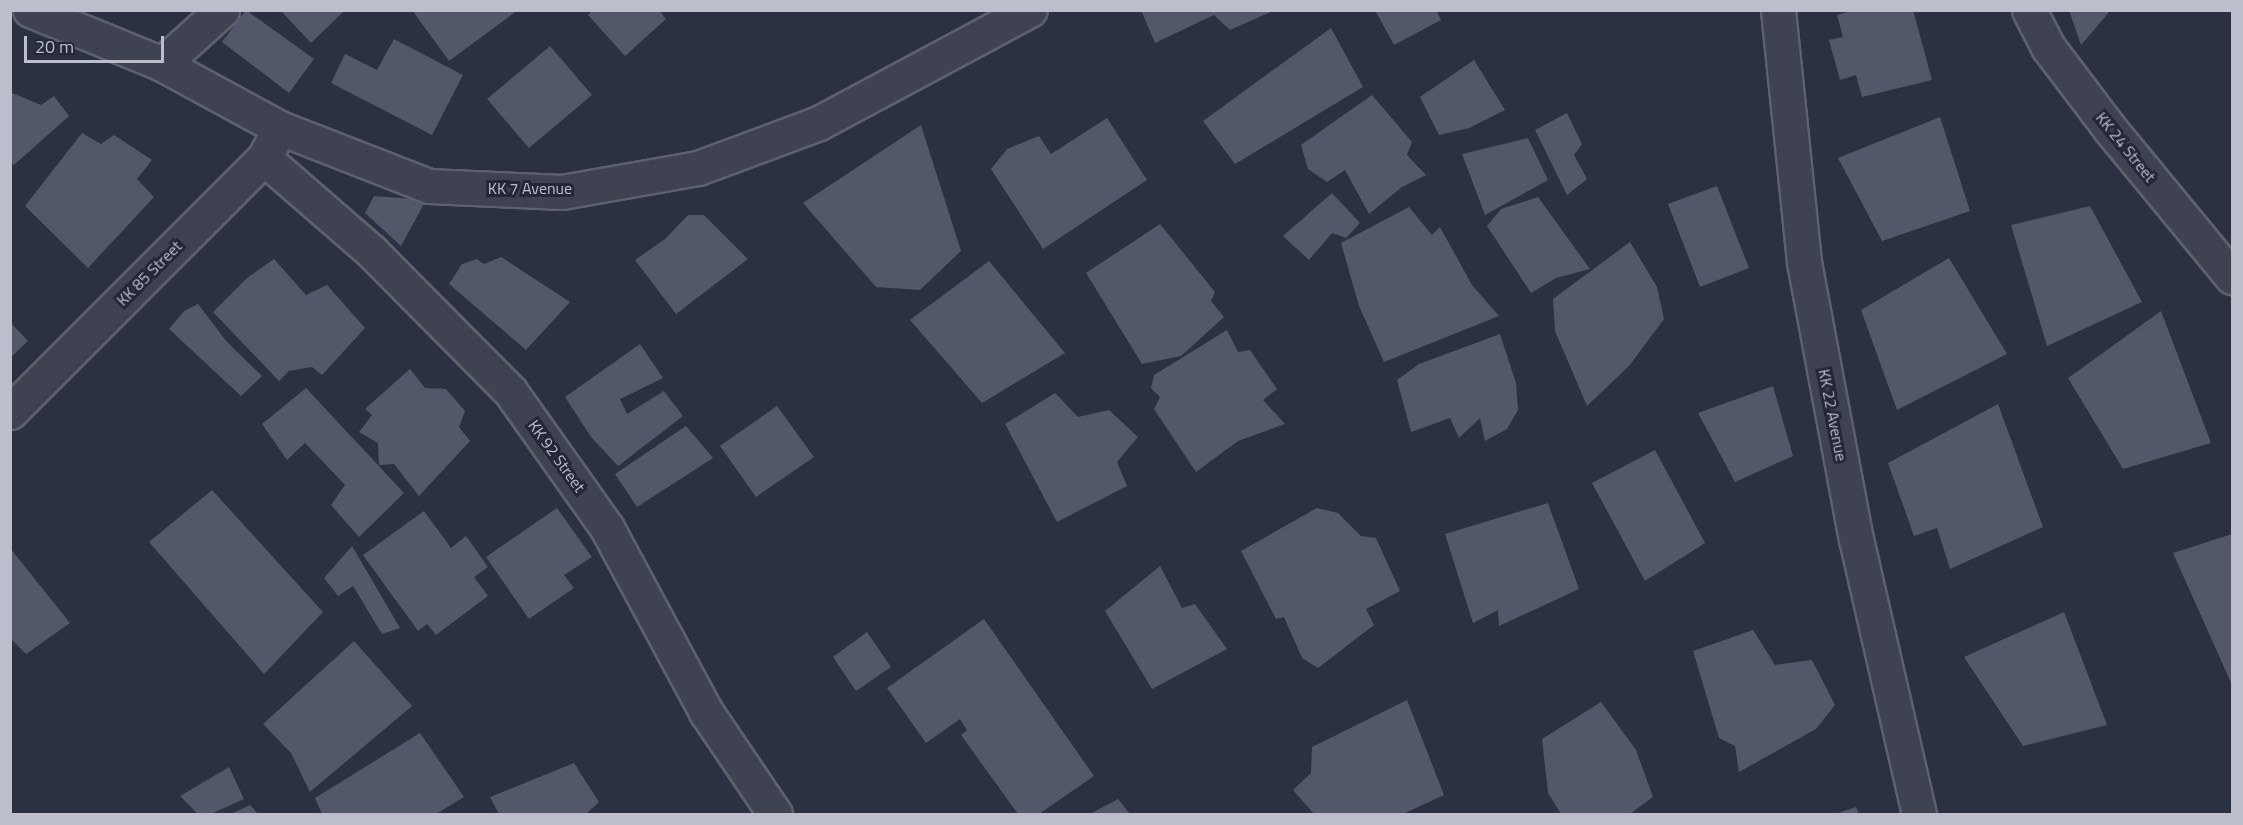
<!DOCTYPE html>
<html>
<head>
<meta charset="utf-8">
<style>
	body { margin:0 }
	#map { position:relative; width:2243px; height:825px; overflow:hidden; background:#2b3141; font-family:"Titillium Web",sans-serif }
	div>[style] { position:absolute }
	.building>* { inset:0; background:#525769 }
	.roads { filter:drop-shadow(2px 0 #5d616e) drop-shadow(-2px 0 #5d616e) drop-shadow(0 2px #5d616e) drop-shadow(0 -2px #5d616e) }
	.minor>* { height:33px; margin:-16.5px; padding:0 16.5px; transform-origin:16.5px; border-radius:16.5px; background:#3f4351 }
	.tertiary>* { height:33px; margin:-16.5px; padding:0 16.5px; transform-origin:16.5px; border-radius:16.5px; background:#3f4351 }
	span { translate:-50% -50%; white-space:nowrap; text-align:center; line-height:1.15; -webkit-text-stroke:6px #242836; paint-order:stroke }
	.street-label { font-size:16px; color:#bcbfcb }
	.frame { position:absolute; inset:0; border:12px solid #bcbfcb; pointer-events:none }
	.scale { position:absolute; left:24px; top:36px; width:140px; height:27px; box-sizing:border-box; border:3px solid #bcbfcb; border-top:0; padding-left:8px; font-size:18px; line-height:21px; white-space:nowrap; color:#bcbfcb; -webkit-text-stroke:4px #242836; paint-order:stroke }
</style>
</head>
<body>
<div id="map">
	<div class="building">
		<div style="clip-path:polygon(246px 10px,314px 59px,289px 93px,222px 42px)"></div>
		<div style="clip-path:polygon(280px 10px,345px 10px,311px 43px)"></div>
		<div style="clip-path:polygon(412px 10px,518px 10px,449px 61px)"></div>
		<div style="clip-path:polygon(593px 10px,659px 10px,666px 19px,625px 56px,588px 15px)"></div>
		<div style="clip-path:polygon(1141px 10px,1275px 10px,1230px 30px,1214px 15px,1155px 43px)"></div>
		<div style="clip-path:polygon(1375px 10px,1436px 10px,1441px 20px,1394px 45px)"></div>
		<div style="clip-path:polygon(1855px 10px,1913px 10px,1932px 80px,1862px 97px,1856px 75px,1840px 80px,1829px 40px,1843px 37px,1837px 15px)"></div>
		<div style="clip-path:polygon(2069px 10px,2111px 10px,2081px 45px)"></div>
		<div style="clip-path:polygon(1331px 28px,1363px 87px,1235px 164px,1203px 121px)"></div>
		<div style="clip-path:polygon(394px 39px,463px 75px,432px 135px,331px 83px,345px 54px,377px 70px)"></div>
		<div style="clip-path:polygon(550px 46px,592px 95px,529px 148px,487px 99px)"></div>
		<div style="clip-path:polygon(1474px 60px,1505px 110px,1469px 128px,1439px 135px,1420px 97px)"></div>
		<div style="clip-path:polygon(10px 92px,41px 105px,54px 96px,69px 116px,14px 165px,10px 162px)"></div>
		<div style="clip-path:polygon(1372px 95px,1412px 142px,1407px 155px,1426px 175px,1402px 187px,1369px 214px,1345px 170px,1327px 182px,1308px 169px,1301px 145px)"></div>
		<div style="clip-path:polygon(1567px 113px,1582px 144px,1574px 155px,1587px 179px,1567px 195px,1535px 130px)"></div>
		<div style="clip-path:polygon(1940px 117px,1970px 211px,1882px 241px,1838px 158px)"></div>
		<div style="clip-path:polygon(1107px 118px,1147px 180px,1043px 249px,991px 169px,1007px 149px,1039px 136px,1051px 154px)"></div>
		<div style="clip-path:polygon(921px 125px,961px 251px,920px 290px,876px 287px,803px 203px)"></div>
		<div style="clip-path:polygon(82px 133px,101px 144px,114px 135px,152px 160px,137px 179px,154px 197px,88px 268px,25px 206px)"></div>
		<div style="clip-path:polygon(1528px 138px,1548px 180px,1485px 215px,1462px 154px)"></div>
		<div style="clip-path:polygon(1717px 186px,1749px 268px,1700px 287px,1668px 204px)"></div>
		<div style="clip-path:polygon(1332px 193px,1360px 223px,1346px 238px,1332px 233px,1309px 260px,1283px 236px)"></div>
		<div style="clip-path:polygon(374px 196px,426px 200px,401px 246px,365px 213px)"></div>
		<div style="clip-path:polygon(1538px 197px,1590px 269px,1556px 278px,1531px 293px,1487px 226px,1501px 209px)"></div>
		<div style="clip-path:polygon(2090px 206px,2142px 302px,2047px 346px,2011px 225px)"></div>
		<div style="clip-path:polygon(1409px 207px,1432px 235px,1440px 227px,1472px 285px,1499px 316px,1384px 362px,1359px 306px,1341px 243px)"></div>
		<div style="clip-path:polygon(688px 215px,704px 215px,748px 259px,676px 314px,635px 260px,665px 239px)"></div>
		<div style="clip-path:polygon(1160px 224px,1215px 292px,1211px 301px,1224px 317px,1181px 356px,1142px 364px,1086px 273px)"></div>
		<div style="clip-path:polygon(1630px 242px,1657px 287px,1664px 319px,1629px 366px,1587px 406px,1555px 331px,1553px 299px)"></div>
		<div style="clip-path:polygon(501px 257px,570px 302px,526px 350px,449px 284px,462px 264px,477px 259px,484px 264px)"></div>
		<div style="clip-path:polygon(1949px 258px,2007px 354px,1897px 410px,1861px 310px)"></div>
		<div style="clip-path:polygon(274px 259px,306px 295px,327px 285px,365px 328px,322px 375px,312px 367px,289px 371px,279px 381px,213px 312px,247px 278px)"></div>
		<div style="clip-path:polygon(989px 261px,1065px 353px,982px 403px,910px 320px)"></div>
		<div style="clip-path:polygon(198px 304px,227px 342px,262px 376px,241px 396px,169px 329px,184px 311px)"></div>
		<div style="clip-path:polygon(2161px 311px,2211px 443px,2123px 469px,2068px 378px)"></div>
		<div style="clip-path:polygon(10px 322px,28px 341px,10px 358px)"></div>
		<div style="clip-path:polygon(1227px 330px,1238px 352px,1250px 350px,1277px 389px,1263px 400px,1285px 424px,1238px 441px,1196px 472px,1154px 409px,1160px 397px,1151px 388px,1154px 375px)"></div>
		<div style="clip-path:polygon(1500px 334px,1516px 383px,1518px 410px,1507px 429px,1485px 441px,1480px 418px,1459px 438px,1450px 418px,1411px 432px,1397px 380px,1419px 364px)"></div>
		<div style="clip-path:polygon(640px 344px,663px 378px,620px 399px,627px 414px,664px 391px,683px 416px,618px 466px,591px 437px,565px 397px)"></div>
		<div style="clip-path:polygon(410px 369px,425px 388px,446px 389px,465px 411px,459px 427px,470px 441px,419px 496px,394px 464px,379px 465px,378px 443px,359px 432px,372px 415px,365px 409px)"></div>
		<div style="clip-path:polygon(1773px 386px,1793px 456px,1735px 482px,1698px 413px)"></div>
		<div style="clip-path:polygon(306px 388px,404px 493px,359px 537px,331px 505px,345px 485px,305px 443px,287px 460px,262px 424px)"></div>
		<div style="clip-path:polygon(1055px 393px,1078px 417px,1109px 410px,1138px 437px,1117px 462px,1127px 486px,1057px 522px,1005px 424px)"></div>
		<div style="clip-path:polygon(1998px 404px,2043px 527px,1950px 569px,1937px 528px,1914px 536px,1888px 463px)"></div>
		<div style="clip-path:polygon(777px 406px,814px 457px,756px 497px,720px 446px)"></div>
		<div style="clip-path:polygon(686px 426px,713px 458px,637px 507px,615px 474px)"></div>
		<div style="clip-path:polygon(1655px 450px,1705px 543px,1645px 581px,1592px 483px)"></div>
		<div style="clip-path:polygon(212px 490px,323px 612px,264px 674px,149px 542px)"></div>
		<div style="clip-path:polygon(1548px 503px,1579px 589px,1499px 626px,1498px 610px,1473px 623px,1445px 534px)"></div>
		<div style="clip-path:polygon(557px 508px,592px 557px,564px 575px,574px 588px,529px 619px,486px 557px)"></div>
		<div style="clip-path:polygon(1317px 508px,1338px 513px,1361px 536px,1376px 538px,1400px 591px,1366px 609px,1374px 625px,1318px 668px,1302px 658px,1284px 617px,1276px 619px,1241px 551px)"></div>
		<div style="clip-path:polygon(424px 511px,451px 548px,466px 536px,488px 567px,474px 577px,488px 596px,436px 635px,427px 624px,418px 631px,363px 555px)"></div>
		<div style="clip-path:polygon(2232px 534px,2232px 685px,2173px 553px)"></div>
		<div style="clip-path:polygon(352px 546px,400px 628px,382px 634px,353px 586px,338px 596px,324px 578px)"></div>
		<div style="clip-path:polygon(10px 548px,70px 623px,26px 654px,10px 638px)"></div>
		<div style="clip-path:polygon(1160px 566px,1182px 608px,1195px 604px,1227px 649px,1152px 689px,1105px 611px)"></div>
		<div style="clip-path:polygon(2064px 612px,2107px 725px,2023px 746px,1964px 657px)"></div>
		<div style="clip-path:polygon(984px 619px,1094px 776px,1039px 814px,1018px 814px,961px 735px,967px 730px,960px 719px,926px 743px,887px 688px)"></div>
		<div style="clip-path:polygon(1753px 630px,1775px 665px,1812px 660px,1835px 705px,1816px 729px,1739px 772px,1735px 746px,1719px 738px,1693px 651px)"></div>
		<div style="clip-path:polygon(867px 632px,891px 667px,856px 691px,833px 657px)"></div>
		<div style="clip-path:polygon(354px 641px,412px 706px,310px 792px,291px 753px,263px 724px)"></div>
		<div style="clip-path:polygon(1407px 700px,1444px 795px,1403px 814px,1314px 814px,1293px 790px,1311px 773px,1312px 747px)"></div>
		<div style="clip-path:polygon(1601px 702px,1636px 750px,1653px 797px,1630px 814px,1561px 814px,1548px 793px,1542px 739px)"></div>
		<div style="clip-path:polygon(420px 733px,464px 797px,436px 814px,322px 814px,315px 798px)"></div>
		<div style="clip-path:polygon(574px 763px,599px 802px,586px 814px,499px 814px,490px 797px)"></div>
		<div style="clip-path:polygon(229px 767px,244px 799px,211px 814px,198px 814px,180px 796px)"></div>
		<div style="clip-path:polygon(1118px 799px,1130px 814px,1090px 814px)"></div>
		<div style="clip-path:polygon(250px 805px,258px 814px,231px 814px)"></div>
		<div style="clip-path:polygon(1856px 807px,1859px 814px,1835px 814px)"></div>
	</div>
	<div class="roads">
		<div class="minor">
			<div style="left:2029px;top:10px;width:42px;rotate:62.8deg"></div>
			<div style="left:2048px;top:47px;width:103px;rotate:52.9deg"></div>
			<div style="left:2110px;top:129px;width:192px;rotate:50.5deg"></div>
			<div style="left:162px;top:64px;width:81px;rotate:-42deg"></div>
			<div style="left:264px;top:158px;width:143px;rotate:41deg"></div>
			<div style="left:372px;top:252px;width:196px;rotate:45.2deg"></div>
			<div style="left:510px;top:391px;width:168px;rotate:54.7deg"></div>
			<div style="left:607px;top:528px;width:209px;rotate:61.7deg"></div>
			<div style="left:706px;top:712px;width:123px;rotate:55.9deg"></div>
			<div style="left:10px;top:412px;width:359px;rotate:-45deg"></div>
			<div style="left:264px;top:158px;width:24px;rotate:-62deg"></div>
		</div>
		<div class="tertiary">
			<div style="left:30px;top:10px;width:143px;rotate:22.2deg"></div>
			<div style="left:162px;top:64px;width:134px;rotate:28.5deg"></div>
			<div style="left:280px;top:128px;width:160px;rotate:21.3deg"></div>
			<div style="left:429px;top:186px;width:133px;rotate:2.6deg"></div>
			<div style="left:562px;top:192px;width:138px;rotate:-10deg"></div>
			<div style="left:698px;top:168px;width:129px;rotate:-20.4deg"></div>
			<div style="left:819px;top:123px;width:239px;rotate:-28.2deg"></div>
			<div style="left:1778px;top:10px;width:253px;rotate:84.1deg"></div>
			<div style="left:1804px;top:262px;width:282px;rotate:79.4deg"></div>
			<div style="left:1856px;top:539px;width:282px;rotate:77.1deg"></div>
		</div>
	</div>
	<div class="street-label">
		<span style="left:2126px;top:147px;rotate:51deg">KK 24 Street</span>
		<span style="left:530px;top:188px">KK 7 Avenue</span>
		<span style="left:149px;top:273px;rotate:-45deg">KK 85 Street</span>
		<span style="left:1833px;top:415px;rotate:79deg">KK 22 Avenue</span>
		<span style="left:557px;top:456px;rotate:54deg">KK 92 Street</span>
	</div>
	<div class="frame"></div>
	<div class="scale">20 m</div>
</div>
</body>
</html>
